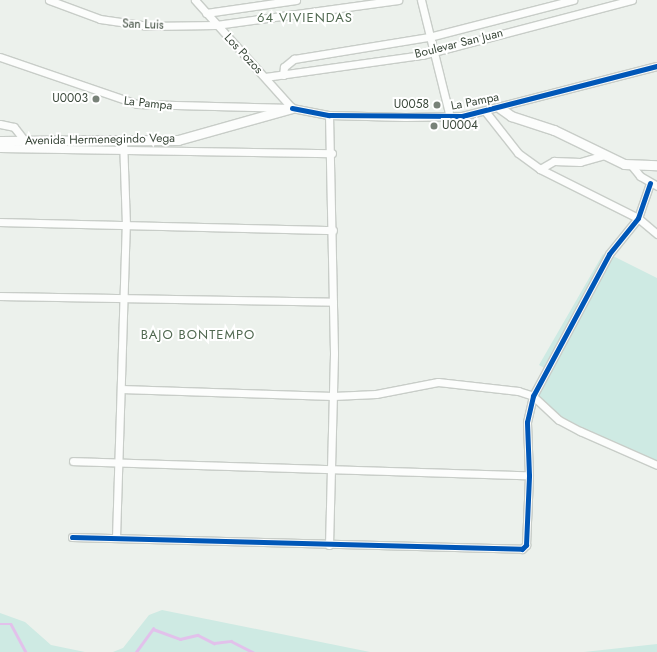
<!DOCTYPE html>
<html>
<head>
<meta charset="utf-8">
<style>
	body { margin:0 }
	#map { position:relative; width:657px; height:652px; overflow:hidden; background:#ecf1ec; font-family:Jost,sans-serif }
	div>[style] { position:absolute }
	.green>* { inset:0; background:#ceeae3 }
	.stream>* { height:2.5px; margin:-1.25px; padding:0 1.25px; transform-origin:1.25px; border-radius:1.25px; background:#e2c1eb }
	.roads { filter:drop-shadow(1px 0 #c8cdc8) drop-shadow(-1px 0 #c8cdc8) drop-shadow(0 1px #c8cdc8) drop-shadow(0 -1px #c8cdc8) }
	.minor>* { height:7px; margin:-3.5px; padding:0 3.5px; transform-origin:3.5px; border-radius:3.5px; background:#fcfdfc }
	.tertiary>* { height:9px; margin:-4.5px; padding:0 4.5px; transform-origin:4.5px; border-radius:4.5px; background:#fcfdfc }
	.cycleway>* { height:5px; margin:-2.5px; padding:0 2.5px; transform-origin:2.5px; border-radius:2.5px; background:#0057b8 }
	.dots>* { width:11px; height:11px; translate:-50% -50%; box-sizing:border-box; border:2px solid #fff; border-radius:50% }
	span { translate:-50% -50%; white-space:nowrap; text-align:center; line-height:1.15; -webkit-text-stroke:4px #fff; paint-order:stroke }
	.street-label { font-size:12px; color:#394739 }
	.poi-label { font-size:12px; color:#394739 }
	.right { translate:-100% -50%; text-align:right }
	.left { translate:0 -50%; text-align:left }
	.neighbourhood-label { font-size:13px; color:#516951; letter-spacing:1px }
</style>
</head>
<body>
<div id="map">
	<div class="green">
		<div style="clip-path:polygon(603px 254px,607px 257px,609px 254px,657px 278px,657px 465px,559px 420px,533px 396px,546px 369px,539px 365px)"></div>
		<div style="clip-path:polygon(162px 610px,370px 652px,113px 652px,123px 648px,149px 615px)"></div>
		<div style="clip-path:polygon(0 613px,25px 622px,51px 645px,85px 652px,0 652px)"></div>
		<div style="clip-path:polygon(657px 644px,657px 652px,584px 652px)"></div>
	</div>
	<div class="stream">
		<div style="left:0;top:624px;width:11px"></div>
		<div style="left:11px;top:624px;width:32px;rotate:62deg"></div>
		<div style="left:136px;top:652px;width:29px;rotate:-54deg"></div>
		<div style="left:153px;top:629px;width:29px;rotate:20deg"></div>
		<div style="left:180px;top:639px;width:18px;rotate:-13deg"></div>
		<div style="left:198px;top:635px;width:18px;rotate:27deg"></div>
		<div style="left:214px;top:643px;width:17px;rotate:-7deg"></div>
		<div style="left:231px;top:641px;width:25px;rotate:27deg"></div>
	</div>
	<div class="roads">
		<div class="minor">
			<div style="left:49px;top:0;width:54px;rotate:20.4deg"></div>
			<div style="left:100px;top:19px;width:49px;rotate:8.3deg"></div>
			<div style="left:148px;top:26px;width:68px;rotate:-0.8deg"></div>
			<div style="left:216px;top:25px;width:184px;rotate:-7.8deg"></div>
			<div style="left:195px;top:0;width:145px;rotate:48.1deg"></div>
			<div style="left:421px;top:0;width:121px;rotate:76.1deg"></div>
			<div style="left:206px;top:13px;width:91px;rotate:-8.2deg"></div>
			<div style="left:0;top:57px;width:145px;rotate:18.9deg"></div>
			<div style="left:137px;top:104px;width:155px;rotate:1.5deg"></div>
			<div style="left:292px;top:108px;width:38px;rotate:11deg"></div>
			<div style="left:329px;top:115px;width:76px;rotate:1.5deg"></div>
			<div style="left:405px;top:117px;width:57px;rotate:-1deg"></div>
			<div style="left:462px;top:116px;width:201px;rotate:-14.4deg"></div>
			<div style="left:283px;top:75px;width:8px;rotate:-83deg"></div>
			<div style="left:284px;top:67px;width:13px;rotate:-39deg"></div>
			<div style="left:294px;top:59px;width:137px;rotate:-9.3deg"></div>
			<div style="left:429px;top:37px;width:149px;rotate:-14.4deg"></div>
			<div style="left:265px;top:77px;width:159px;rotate:-8deg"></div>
			<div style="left:422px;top:55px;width:217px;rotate:-14.7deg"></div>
			<div style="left:485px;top:111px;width:53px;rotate:51.8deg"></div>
			<div style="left:518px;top:153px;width:27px;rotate:36deg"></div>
			<div style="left:540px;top:169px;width:110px;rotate:26.6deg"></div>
			<div style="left:638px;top:218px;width:25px;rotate:40deg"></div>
			<div style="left:0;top:124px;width:14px;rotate:12deg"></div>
			<div style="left:14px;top:127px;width:16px;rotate:52deg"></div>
			<div style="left:0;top:148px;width:332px;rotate:0.9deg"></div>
			<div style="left:632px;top:166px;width:13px;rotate:51deg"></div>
			<div style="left:640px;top:176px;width:20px;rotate:30deg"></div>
			<div style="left:540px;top:169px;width:16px;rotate:-30deg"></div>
			<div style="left:554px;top:161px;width:26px;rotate:2deg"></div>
			<div style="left:580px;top:162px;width:25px;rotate:-16deg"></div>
			<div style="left:0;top:222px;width:333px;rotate:1.4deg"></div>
			<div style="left:0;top:296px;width:333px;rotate:1deg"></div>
			<div style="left:121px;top:389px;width:212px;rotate:1.9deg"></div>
			<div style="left:333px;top:396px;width:43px;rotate:-2.7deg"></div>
			<div style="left:376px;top:394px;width:63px;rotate:-11deg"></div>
			<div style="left:438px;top:382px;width:81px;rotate:6.4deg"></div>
			<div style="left:518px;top:391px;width:16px;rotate:18deg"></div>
			<div style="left:533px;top:396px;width:35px;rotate:43deg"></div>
			<div style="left:559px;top:420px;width:24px;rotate:28deg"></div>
			<div style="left:580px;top:431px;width:84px;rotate:23.8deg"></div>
			<div style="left:73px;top:461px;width:456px;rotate:1.8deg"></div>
			<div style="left:72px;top:537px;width:450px;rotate:1.5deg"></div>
			<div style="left:522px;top:549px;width:6px;rotate:-45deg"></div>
			<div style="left:526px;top:545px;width:70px;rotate:-87.5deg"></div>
			<div style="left:529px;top:475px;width:53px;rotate:-92.2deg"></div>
			<div style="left:527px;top:422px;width:27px;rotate:-77deg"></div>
			<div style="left:533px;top:396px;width:161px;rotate:-61.8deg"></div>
			<div style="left:609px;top:254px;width:46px;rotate:-51.1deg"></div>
			<div style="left:638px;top:218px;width:37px;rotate:-71deg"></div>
			<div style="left:116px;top:538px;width:313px;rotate:-88.2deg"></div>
			<div style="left:126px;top:225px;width:85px;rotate:-92deg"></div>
			<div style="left:329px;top:545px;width:192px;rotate:-88.5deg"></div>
			<div style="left:334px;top:353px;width:238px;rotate:-91.2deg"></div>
		</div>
		<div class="tertiary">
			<div style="left:500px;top:108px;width:14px;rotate:36deg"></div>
			<div style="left:511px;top:116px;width:45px;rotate:18deg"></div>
			<div style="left:554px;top:130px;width:78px;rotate:25.9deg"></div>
			<div style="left:624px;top:164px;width:33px;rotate:2deg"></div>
			<div style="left:0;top:141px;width:178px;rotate:-0.3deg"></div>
			<div style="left:178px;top:140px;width:118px;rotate:-15.7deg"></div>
		</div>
	</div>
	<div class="cycleway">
		<div style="left:292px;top:108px;width:38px;rotate:11deg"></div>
		<div style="left:329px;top:115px;width:133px;rotate:0.4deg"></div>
		<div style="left:462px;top:116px;width:201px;rotate:-14.4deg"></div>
		<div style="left:72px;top:537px;width:450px;rotate:1.5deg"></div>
		<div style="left:522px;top:549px;width:6px;rotate:-45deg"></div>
		<div style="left:526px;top:545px;width:70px;rotate:-87.5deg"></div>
		<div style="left:529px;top:475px;width:53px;rotate:-92.2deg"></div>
		<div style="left:527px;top:422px;width:27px;rotate:-77deg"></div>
		<div style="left:533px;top:396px;width:161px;rotate:-61.8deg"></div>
		<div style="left:609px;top:254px;width:46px;rotate:-51.1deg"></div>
		<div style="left:638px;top:218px;width:37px;rotate:-71deg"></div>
	</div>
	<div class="dots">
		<div style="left:96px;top:99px;background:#788278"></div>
		<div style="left:437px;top:105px;background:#788278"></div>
		<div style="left:434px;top:126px;background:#788278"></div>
	</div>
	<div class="street-label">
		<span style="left:143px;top:25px;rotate:2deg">San Luis</span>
		<span style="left:459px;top:44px;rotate:-14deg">Boulevar San Juan</span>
		<span style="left:243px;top:54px;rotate:47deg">Los Pozos</span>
		<span style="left:475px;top:102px;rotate:-11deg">La Pampa</span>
		<span style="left:148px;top:104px;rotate:6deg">La Pampa</span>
		<span style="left:100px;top:140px;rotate:-1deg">Avenida Hermenegindo Vega</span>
	</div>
	<div class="poi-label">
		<span class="right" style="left:88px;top:99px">U0003</span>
		<span class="right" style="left:429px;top:105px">U0058</span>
		<span class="left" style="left:442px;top:126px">U0004</span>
	</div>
	<div class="neighbourhood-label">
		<span style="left:305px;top:18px">64 VIVIENDAS</span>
		<span style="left:198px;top:335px">BAJO BONTEMPO</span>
	</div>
</div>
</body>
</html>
